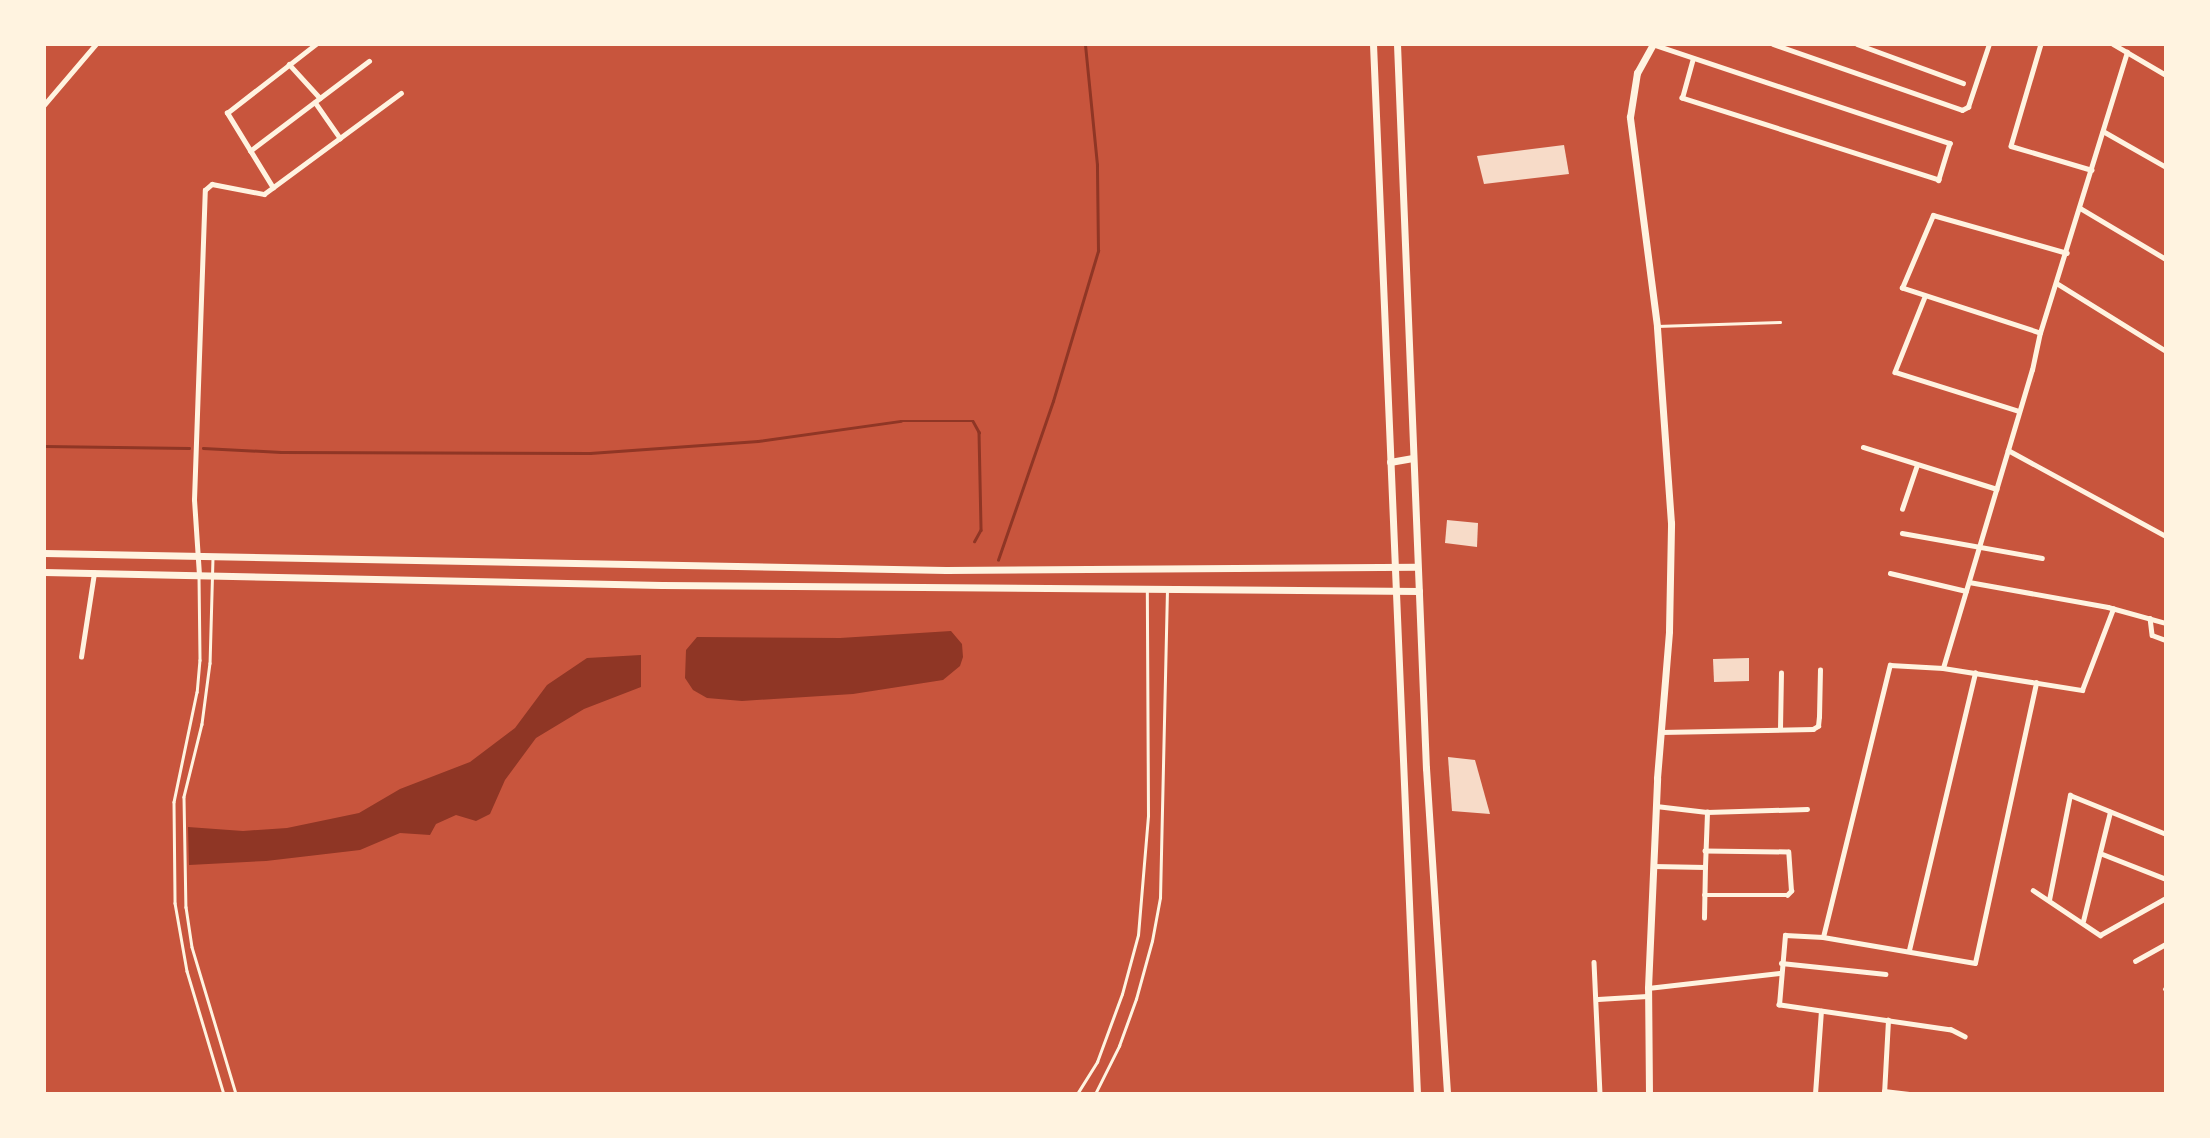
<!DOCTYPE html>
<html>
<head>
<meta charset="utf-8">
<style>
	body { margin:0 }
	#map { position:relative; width:2210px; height:1138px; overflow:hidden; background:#c8553d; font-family:"DejaVu Sans",sans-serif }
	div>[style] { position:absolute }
	.water>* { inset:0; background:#8f3625 }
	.stream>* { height:2.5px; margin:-1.25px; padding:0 1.25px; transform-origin:1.25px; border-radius:1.25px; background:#8f3625 }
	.building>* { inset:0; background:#f7dbc8 }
	.service>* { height:2.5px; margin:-1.25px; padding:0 1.25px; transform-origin:1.25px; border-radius:1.25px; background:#fff3e0 }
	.minor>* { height:4.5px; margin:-2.25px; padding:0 2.25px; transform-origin:2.25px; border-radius:2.25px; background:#fff3e0 }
	.secondary>* { height:7px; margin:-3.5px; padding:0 3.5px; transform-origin:3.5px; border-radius:3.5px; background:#fff3e0 }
	.primary>* { height:7px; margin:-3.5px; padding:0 3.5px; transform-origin:3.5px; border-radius:3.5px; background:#fff3e0 }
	span { translate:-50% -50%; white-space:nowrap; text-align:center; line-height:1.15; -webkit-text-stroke:6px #fff3e0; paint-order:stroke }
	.frame { position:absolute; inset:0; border:46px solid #fff3e0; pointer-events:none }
</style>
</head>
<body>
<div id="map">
	<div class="water">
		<div style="clip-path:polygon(951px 631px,962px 644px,963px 657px,960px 666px,943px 680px,853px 694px,742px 701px,707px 698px,693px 690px,685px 678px,686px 650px,697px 637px,840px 638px)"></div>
		<div style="clip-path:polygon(641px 655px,641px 687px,584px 709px,536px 738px,505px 780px,490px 814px,476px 821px,456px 815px,436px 824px,430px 835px,400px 833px,360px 850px,266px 861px,189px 865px,188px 827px,243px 831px,287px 828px,359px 813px,400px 789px,470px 762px,515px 728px,547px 685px,587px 658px)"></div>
	</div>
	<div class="stream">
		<div style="left:44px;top:446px;width:145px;rotate:0.8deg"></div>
		<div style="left:203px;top:448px;width:78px;rotate:2.9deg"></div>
		<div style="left:281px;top:452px;width:309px;rotate:0.2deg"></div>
		<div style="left:590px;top:453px;width:168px;rotate:-4.1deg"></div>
		<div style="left:758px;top:441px;width:144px;rotate:-8deg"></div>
		<div style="left:901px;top:421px;width:72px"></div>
		<div style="left:973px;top:421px;width:13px;rotate:61deg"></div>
		<div style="left:979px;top:432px;width:98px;rotate:88.8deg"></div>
		<div style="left:981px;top:530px;width:13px;rotate:119deg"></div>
		<div style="left:998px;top:560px;width:168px;rotate:-70.9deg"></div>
		<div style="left:1053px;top:401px;width:157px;rotate:-73.3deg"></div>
		<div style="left:1098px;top:251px;width:86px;rotate:-90.7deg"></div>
		<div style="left:1097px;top:165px;width:122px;rotate:-95.7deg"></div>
	</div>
	<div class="building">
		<div style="clip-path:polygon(1564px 145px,1569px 174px,1484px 184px,1477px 156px)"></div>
		<div style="clip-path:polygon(1447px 520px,1478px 523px,1477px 547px,1445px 543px)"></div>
		<div style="clip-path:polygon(1749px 658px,1749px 681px,1714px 682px,1713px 659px)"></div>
		<div style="clip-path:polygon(1448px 757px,1475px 760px,1490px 814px,1452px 811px)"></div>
	</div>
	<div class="service">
		<div style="left:1657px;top:326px;width:123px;rotate:-1.9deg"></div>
		<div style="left:213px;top:558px;width:105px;rotate:91.6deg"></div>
		<div style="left:210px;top:663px;width:62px;rotate:97.5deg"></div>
		<div style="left:202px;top:724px;width:75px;rotate:103.9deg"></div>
		<div style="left:184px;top:797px;width:110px;rotate:89deg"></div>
		<div style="left:186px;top:907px;width:40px;rotate:81.5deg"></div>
		<div style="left:192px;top:947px;width:153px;rotate:73.3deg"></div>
		<div style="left:199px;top:576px;width:84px;rotate:89.3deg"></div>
		<div style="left:200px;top:660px;width:32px;rotate:95deg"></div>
		<div style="left:197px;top:692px;width:112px;rotate:101.8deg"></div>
		<div style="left:174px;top:802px;width:101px;rotate:89.4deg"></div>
		<div style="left:175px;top:903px;width:69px;rotate:80deg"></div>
		<div style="left:187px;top:971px;width:128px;rotate:73.3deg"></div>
		<div style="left:1077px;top:1094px;width:38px;rotate:-58deg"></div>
		<div style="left:1097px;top:1062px;width:72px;rotate:-69.8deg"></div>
		<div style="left:1122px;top:994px;width:61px;rotate:-74.8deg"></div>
		<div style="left:1138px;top:935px;width:119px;rotate:-85.2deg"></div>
		<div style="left:1148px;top:816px;width:227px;rotate:-90.3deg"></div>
		<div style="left:1095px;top:1094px;width:54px;rotate:-63.4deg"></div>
		<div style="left:1119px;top:1046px;width:50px;rotate:-70.1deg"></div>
		<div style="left:1136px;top:999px;width:60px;rotate:-74.6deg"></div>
		<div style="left:1152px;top:941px;width:44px;rotate:-79.5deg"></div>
		<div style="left:1160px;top:898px;width:307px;rotate:-88.7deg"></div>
	</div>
	<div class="minor">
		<div style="left:1652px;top:44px;width:314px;rotate:18.4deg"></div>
		<div style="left:1950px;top:143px;width:39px;rotate:107deg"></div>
		<div style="left:1939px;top:180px;width:270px;rotate:-162.3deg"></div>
		<div style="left:1682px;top:98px;width:41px;rotate:-74.6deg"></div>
		<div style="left:1773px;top:44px;width:200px;rotate:19.2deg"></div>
		<div style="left:1962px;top:110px;width:7px;rotate:-27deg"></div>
		<div style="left:1968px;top:107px;width:66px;rotate:-71.6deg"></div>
		<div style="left:1857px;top:44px;width:113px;rotate:20.2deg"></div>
		<div style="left:2041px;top:44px;width:106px;rotate:106.4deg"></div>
		<div style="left:2011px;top:146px;width:84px;rotate:16.5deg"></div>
		<div style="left:2113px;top:44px;width:61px;rotate:30.3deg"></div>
		<div style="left:289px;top:64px;width:46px;rotate:47.6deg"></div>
		<div style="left:315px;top:102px;width:44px;rotate:55.2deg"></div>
		<div style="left:44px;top:105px;width:80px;rotate:-49.6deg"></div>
		<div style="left:2103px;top:131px;width:73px;rotate:29.7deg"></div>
		<div style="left:250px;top:151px;width:149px;rotate:-37.1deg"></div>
		<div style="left:273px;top:188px;width:88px;rotate:-121.5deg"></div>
		<div style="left:227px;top:113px;width:113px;rotate:-37.8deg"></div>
		<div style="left:2080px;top:208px;width:100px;rotate:30.7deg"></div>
		<div style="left:2058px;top:284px;width:127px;rotate:31.8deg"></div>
		<div style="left:1925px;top:297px;width:81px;rotate:111.8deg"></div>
		<div style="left:1895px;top:372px;width:130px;rotate:17.5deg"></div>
		<div style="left:2040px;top:333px;width:145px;rotate:-161.9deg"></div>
		<div style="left:1902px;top:288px;width:79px;rotate:-67deg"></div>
		<div style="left:1933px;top:215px;width:139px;rotate:15.8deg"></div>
		<div style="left:1863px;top:447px;width:140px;rotate:17.4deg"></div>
		<div style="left:2008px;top:450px;width:180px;rotate:28.6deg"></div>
		<div style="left:1902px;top:509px;width:46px;rotate:-71.2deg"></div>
		<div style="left:1902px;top:533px;width:142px;rotate:10.1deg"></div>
		<div style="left:1890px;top:573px;width:78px;rotate:13.3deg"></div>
		<div style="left:199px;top:575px;width:75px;rotate:-93.8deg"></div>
		<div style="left:194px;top:500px;width:310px;rotate:-88deg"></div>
		<div style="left:205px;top:190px;width:9px;rotate:-41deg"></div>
		<div style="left:212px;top:184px;width:53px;rotate:10.9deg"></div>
		<div style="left:264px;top:194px;width:170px;rotate:-36.4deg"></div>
		<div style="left:1969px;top:582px;width:141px;rotate:10.2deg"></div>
		<div style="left:2108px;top:607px;width:60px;rotate:15.4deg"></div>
		<div style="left:2150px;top:618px;width:17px;rotate:83deg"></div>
		<div style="left:2152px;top:635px;width:15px;rotate:20deg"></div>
		<div style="left:81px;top:657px;width:85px;rotate:-81.2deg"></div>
		<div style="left:1943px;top:668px;width:311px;rotate:-73.4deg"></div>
		<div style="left:2032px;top:370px;width:38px;rotate:-78deg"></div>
		<div style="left:2040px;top:333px;width:294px;rotate:-72.8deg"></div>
		<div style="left:1780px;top:729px;width:56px;rotate:-89deg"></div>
		<div style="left:1661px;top:732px;width:152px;rotate:-1.1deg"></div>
		<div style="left:1813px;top:729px;width:6px;rotate:-31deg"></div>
		<div style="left:1818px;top:726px;width:9px;rotate:-84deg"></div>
		<div style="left:1819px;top:717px;width:47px;rotate:-88.8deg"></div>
		<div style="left:1656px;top:806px;width:51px;rotate:6.7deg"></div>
		<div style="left:2100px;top:853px;width:71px;rotate:21.5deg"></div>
		<div style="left:1653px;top:866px;width:52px;rotate:1.1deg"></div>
		<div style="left:1705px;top:867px;width:55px;rotate:-87.9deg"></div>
		<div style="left:1707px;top:812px;width:100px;rotate:-1.7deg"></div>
		<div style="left:2033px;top:890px;width:81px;rotate:33.9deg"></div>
		<div style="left:2100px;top:935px;width:76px;rotate:-29.3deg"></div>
		<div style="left:1704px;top:895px;width:83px"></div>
		<div style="left:1787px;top:895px;width:6px;rotate:-45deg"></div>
		<div style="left:1791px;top:891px;width:39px;rotate:-94deg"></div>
		<div style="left:1788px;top:852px;width:83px;rotate:-179.3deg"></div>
		<div style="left:2049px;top:900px;width:107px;rotate:-78.7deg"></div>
		<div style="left:2070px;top:795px;width:104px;rotate:22.1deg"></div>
		<div style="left:1704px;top:918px;width:51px;rotate:-88.9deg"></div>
		<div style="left:2083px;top:921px;width:112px;rotate:-76.1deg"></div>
		<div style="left:1823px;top:937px;width:280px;rotate:-76.2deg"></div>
		<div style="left:1890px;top:665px;width:53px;rotate:3.2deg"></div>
		<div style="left:1943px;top:668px;width:141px;rotate:9deg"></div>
		<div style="left:2082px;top:690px;width:87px;rotate:-69.1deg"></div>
		<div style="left:1909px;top:950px;width:285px;rotate:-76.6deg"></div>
		<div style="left:2135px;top:961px;width:35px;rotate:-29deg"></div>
		<div style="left:1594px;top:962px;width:132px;rotate:87.4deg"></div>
		<div style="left:1781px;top:963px;width:105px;rotate:6deg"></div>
		<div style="left:1648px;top:988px;width:132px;rotate:-6.5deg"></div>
		<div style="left:2165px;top:989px;width:1px;rotate:-45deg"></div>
		<div style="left:1598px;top:999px;width:49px;rotate:-3.5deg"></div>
		<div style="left:1965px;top:1037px;width:16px;rotate:-153deg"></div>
		<div style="left:1951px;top:1030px;width:174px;rotate:-171.7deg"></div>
		<div style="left:1779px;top:1005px;width:70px;rotate:-85.1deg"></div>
		<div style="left:1785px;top:935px;width:38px;rotate:3deg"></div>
		<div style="left:1823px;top:937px;width:154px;rotate:9.7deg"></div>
		<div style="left:1975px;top:963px;width:287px;rotate:-77.7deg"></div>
		<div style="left:1884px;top:1091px;width:25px;rotate:7deg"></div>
		<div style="left:1815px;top:1094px;width:83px;rotate:-85.9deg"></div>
		<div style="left:1884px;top:1094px;width:74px;rotate:-86.9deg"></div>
	</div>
	<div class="secondary">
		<div style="left:1649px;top:1094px;width:106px;rotate:-90.5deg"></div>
		<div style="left:1648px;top:988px;width:210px;rotate:-87.5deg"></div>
		<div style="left:1657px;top:778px;width:147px;rotate:-85.3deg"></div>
		<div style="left:1669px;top:631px;width:108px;rotate:-88.9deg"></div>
		<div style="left:1671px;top:523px;width:197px;rotate:-94.1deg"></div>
		<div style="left:1657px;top:326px;width:211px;rotate:-97.4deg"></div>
		<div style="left:1630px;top:117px;width:45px;rotate:-81deg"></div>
		<div style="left:1637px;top:73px;width:33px;rotate:-61deg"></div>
	</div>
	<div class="primary">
		<div style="left:1373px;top:44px;width:1051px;rotate:87.6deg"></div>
		<div style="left:1397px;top:44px;width:725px;rotate:87.71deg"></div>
		<div style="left:1426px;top:768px;width:327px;rotate:86.3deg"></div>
		<div style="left:1390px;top:462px;width:23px;rotate:-10deg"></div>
		<div style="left:44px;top:553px;width:902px;rotate:1.08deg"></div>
		<div style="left:946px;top:570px;width:471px;rotate:-0.4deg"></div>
		<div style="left:44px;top:572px;width:618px;rotate:1.21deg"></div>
		<div style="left:662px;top:585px;width:757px;rotate:0.45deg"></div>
	</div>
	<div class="frame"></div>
</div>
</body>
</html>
